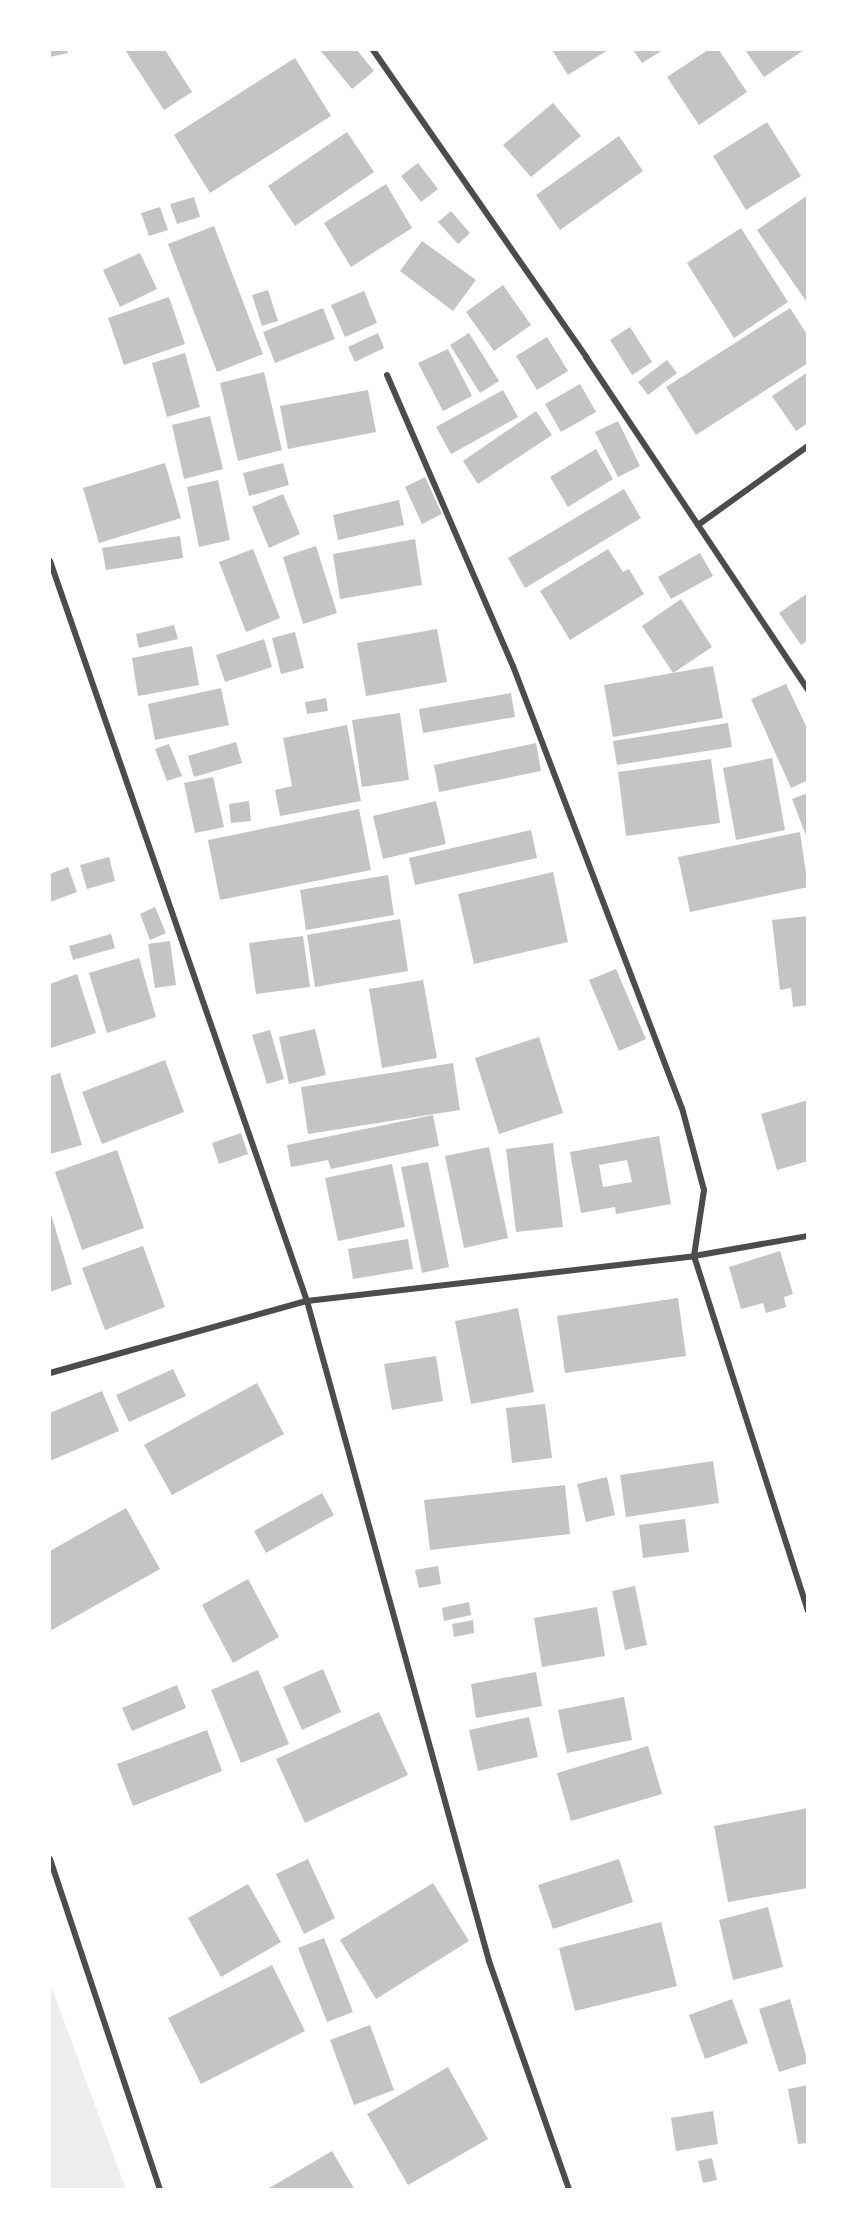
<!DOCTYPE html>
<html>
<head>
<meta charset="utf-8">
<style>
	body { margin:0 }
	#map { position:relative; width:857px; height:2239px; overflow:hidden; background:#fff; font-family:"Roboto Condensed",sans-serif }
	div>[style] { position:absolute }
	.green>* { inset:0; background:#eee }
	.building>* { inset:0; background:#c4c4c4 }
	.minor>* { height:6px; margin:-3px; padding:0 3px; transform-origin:3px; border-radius:3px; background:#4c4c4c }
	span { translate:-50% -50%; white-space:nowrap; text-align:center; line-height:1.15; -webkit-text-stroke:6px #fff; paint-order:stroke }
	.frame { position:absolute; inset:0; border:51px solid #fff; pointer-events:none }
</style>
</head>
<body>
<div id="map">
	<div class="green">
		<div style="clip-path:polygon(50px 1983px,126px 2189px,50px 2189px)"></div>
	</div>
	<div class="building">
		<div style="clip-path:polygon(50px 50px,67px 50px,68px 53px,50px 57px)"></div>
		<div style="clip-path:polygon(125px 50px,165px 50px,192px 92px,164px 110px)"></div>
		<div style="clip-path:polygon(320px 50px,357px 50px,374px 71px,352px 89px)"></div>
		<div style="clip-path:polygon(552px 50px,608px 50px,568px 75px)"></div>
		<div style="clip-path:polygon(633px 50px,663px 50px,642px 63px)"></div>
		<div style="clip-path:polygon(708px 50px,719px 50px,747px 92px,699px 125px,667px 77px)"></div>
		<div style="clip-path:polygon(745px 50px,804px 50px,764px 77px)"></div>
		<div style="clip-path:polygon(295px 58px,331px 116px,210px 193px,174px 135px)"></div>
		<div style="clip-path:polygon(553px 103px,581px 136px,531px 177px,503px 145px)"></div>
		<div style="clip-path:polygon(767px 122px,801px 176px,746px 210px,713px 156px)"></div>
		<div style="clip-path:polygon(347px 132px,374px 172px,295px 226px,268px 186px)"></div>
		<div style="clip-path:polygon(619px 136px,643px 171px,560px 230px,536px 195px)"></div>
		<div style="clip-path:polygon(418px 163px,438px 189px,421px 202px,401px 176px)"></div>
		<div style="clip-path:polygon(386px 184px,412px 228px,351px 267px,324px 223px)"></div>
		<div style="clip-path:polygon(808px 195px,808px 304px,757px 230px)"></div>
		<div style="clip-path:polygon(194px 197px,200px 217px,177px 224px,170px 204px)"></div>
		<div style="clip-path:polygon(160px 207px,168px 230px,149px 236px,141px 213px)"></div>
		<div style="clip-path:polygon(451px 211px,470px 233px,458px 244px,438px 222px)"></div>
		<div style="clip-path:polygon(214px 226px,263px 354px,217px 372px,168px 244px)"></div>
		<div style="clip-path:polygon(741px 228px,788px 302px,734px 338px,687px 263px)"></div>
		<div style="clip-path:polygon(422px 241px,476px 280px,453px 311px,400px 271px)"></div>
		<div style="clip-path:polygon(140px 253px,157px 289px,120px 307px,103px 270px)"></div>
		<div style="clip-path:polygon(503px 285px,531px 325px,494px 351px,466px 312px)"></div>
		<div style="clip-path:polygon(268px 290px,278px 321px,262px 326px,252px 295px)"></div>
		<div style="clip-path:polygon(364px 291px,377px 323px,345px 337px,331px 305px)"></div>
		<div style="clip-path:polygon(169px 297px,185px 344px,124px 365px,108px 318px)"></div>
		<div style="clip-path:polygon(323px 308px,335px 339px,275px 363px,263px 332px)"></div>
		<div style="clip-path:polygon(790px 308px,808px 336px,808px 363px,696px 435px,666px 387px)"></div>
		<div style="clip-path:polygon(630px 327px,652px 362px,632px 375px,610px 340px)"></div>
		<div style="clip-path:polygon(378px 333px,384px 348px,355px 362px,348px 347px)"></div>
		<div style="clip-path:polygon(469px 333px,499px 381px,480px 393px,450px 345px)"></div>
		<div style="clip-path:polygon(547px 337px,568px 371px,537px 390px,516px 356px)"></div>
		<div style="clip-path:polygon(448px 349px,472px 396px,443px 411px,418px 363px)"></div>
		<div style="clip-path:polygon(185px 353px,200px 407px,167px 417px,152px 363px)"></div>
		<div style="clip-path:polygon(667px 360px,677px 373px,648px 395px,638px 382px)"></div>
		<div style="clip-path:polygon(264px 372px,282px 450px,238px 461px,220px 383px)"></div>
		<div style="clip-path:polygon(808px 372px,808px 423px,796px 431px,772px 396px)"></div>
		<div style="clip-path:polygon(580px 384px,596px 412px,561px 432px,545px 404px)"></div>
		<div style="clip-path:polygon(368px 390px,376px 432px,288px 449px,280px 406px)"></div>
		<div style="clip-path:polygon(503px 390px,518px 417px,451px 454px,436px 427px)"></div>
		<div style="clip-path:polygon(536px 411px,552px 435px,478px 484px,463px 461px)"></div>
		<div style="clip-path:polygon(210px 416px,223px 469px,184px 479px,172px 425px)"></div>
		<div style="clip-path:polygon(618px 421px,640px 466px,618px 477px,595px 432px)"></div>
		<div style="clip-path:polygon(596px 449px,613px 479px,568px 507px,550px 477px)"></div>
		<div style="clip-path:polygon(165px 463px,181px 518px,99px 543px,83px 488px)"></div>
		<div style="clip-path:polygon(283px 463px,289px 485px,249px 496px,243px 473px)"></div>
		<div style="clip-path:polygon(425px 477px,442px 514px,422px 524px,405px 487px)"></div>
		<div style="clip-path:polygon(218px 480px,230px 540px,199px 547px,187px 487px)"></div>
		<div style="clip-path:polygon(624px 489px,641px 518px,525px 588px,508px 558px)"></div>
		<div style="clip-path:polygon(283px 494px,300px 534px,269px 548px,252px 507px)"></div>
		<div style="clip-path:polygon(399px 500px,404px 525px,338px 540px,333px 515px)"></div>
		<div style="clip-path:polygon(180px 536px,183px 558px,106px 570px,102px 548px)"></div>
		<div style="clip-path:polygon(415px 539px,422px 585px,340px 599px,333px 554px)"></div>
		<div style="clip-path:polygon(316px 546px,337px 613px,303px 624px,283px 557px)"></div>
		<div style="clip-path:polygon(253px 549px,280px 618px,246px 632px,219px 562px)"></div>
		<div style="clip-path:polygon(608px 549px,623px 572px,629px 569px,644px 594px,570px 640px,540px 591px)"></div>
		<div style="clip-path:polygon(700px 553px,713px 576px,671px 599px,658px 577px)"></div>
		<div style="clip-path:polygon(808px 593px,808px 640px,801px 645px,779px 613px)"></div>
		<div style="clip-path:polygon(681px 599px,712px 647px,673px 673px,642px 626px)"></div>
		<div style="clip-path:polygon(174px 625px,178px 639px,139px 648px,136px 634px)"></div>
		<div style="clip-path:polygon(437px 629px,447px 682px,366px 696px,357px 643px)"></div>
		<div style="clip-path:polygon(295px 632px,304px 668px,281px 674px,272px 638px)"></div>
		<div style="clip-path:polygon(264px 639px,272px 667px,225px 682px,216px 655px)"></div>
		<div style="clip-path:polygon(192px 646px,199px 685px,138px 696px,132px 658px)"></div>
		<div style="clip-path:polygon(713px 666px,723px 718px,613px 737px,604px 685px)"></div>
		<div style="clip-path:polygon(786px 684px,808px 730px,808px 780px,791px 788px,751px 699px)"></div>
		<div style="clip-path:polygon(221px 688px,229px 725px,155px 740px,148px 704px)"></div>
		<div style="clip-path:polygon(511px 693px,515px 717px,423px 733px,419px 709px)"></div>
		<div style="clip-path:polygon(326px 698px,328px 711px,307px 714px,305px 702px)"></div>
		<div style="clip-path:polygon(400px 713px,409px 780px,362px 787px,352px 720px)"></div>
		<div style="clip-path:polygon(728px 723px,732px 747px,617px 765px,613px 741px)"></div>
		<div style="clip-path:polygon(347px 725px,361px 801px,280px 816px,275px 790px,292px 786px,283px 738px)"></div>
		<div style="clip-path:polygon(236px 742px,242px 763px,194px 777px,188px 756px)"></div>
		<div style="clip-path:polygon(536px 743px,541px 771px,439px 792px,434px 765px)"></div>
		<div style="clip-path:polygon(169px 744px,182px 776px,167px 781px,155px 749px)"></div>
		<div style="clip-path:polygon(772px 758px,785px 830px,736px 840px,723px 768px)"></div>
		<div style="clip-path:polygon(711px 759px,720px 823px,626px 836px,618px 772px)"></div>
		<div style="clip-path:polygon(213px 777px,224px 827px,195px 833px,184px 783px)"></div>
		<div style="clip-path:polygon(808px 793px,808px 838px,807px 838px,792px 799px)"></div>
		<div style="clip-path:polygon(249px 801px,251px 821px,231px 823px,229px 804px)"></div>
		<div style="clip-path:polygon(436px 801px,446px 844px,383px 859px,373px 816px)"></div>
		<div style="clip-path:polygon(359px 809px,371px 870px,220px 900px,208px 840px)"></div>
		<div style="clip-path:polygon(531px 830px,537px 858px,415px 885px,409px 858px)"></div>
		<div style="clip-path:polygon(800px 832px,808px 887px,690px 912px,678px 857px)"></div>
		<div style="clip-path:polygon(109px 857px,115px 881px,87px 889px,80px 865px)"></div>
		<div style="clip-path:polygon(68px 867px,77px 892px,50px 902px,50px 874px)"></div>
		<div style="clip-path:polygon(553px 872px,568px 942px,474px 964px,458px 894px)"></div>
		<div style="clip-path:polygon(388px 875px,394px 915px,306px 930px,300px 890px)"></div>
		<div style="clip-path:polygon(155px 907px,166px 933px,150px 940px,140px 914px)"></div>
		<div style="clip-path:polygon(808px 916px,808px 1005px,793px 1007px,791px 988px,780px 990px,772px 920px)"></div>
		<div style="clip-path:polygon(400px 919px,408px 971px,315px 987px,307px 935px)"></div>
		<div style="clip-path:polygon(111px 934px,115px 948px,73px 960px,69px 946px)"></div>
		<div style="clip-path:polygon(303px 936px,310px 987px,256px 994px,249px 943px)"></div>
		<div style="clip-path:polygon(170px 941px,176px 985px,155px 988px,148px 944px)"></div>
		<div style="clip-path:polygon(139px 958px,156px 1017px,107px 1033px,89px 973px)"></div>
		<div style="clip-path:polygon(616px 969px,646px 1039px,619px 1051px,589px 980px)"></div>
		<div style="clip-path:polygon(77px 974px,96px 1033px,51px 1048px,50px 984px)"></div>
		<div style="clip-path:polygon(423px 980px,437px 1058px,382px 1068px,369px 989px)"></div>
		<div style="clip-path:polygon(315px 1029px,326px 1075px,289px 1084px,279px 1037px)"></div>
		<div style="clip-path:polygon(270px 1030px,284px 1079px,267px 1084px,252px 1035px)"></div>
		<div style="clip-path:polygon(539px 1037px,563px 1113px,499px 1134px,475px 1058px)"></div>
		<div style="clip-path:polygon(165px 1060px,184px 1112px,102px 1144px,82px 1092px)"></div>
		<div style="clip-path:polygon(453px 1063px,460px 1110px,308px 1134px,301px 1087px)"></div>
		<div style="clip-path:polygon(60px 1073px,82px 1145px,50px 1154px,50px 1076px)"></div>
		<div style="clip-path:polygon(808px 1100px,808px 1161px,777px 1170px,761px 1114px)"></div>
		<div style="clip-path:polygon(433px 1115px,439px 1146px,331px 1169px,328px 1160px,291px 1167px,287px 1145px)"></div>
		<div style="clip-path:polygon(241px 1133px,248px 1154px,219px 1164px,212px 1143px)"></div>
		<div style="clip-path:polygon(evenodd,659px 1136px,671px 1204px,616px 1214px,615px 1207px,581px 1213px,570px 1152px,659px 1136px,627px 1160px,632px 1182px,603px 1187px,599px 1165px,627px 1160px)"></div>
		<div style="clip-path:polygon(553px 1143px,563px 1227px,516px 1232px,506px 1149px)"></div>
		<div style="clip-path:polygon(489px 1147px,508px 1238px,464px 1248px,445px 1156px)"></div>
		<div style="clip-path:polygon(117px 1150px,144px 1228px,82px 1250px,55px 1172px)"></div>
		<div style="clip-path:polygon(428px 1162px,449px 1267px,422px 1273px,401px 1167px)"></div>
		<div style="clip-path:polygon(392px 1164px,405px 1227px,338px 1241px,325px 1178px)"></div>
		<div style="clip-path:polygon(50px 1211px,72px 1284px,50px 1292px)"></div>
		<div style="clip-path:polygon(408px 1239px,413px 1269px,353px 1279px,348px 1249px)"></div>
		<div style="clip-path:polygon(143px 1246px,165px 1307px,105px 1330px,82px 1268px)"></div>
		<div style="clip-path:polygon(780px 1251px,793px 1294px,784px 1297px,786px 1307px,766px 1313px,763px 1303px,741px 1309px,729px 1267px)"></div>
		<div style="clip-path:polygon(678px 1298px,686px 1356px,565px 1373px,557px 1316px)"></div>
		<div style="clip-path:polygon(518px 1308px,534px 1392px,471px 1404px,455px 1321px)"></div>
		<div style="clip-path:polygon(436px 1356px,443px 1401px,392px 1410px,384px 1364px)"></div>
		<div style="clip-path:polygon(173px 1369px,186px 1396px,129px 1422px,116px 1395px)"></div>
		<div style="clip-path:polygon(257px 1383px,284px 1434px,172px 1495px,144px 1445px)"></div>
		<div style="clip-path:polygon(102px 1391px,119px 1431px,50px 1461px,50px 1413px)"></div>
		<div style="clip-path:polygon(545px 1404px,552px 1458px,512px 1463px,506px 1408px)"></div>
		<div style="clip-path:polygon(713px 1461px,719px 1503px,626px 1517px,620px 1475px)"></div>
		<div style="clip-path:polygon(607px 1477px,615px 1515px,586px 1522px,577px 1484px)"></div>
		<div style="clip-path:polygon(565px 1485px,570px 1534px,430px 1550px,424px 1500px)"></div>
		<div style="clip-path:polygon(322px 1493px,334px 1515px,266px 1553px,254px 1531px)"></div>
		<div style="clip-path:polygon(126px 1508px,160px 1569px,50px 1631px,50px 1551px)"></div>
		<div style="clip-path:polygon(685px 1519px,689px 1552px,643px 1558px,639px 1525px)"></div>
		<div style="clip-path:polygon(438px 1566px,441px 1584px,419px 1588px,415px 1570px)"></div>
		<div style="clip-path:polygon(248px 1579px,279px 1637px,233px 1663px,202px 1605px)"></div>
		<div style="clip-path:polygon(635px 1586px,647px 1645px,625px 1650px,612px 1591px)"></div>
		<div style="clip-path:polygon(469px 1602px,471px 1615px,444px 1621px,442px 1608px)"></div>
		<div style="clip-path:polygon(597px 1607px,605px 1656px,542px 1667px,534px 1618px)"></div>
		<div style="clip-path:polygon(473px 1620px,474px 1633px,454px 1637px,452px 1624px)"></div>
		<div style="clip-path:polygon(323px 1669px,341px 1712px,302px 1730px,283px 1687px)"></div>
		<div style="clip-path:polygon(258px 1670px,289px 1744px,241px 1763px,211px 1690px)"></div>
		<div style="clip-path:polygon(536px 1672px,542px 1706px,476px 1718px,471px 1684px)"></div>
		<div style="clip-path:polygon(177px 1685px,186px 1708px,132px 1731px,122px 1708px)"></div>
		<div style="clip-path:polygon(624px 1697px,632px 1740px,567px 1753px,558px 1710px)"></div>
		<div style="clip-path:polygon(379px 1712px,408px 1775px,305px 1823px,276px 1759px)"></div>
		<div style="clip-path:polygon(529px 1717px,538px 1757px,478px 1771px,469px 1730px)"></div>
		<div style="clip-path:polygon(207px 1730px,222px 1771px,133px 1806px,117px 1764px)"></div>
		<div style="clip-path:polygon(648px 1746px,662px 1794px,571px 1821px,557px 1773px)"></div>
		<div style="clip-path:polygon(808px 1808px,808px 1888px,728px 1902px,714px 1826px)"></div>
		<div style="clip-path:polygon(308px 1859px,335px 1918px,304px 1934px,276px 1874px)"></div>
		<div style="clip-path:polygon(619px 1859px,633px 1902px,553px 1929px,538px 1885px)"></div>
		<div style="clip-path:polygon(433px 1883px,469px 1941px,376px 1999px,340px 1940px)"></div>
		<div style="clip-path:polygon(248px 1884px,281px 1942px,221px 1977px,188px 1918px)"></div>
		<div style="clip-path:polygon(768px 1907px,783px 1967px,733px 1980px,719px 1920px)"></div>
		<div style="clip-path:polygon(661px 1922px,677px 1986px,575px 2011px,559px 1948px)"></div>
		<div style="clip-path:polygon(324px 1938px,353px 2012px,327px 2022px,298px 1948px)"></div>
		<div style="clip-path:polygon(272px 1965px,305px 2031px,201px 2084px,168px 2018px)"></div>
		<div style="clip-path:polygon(732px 1999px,748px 2043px,705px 2059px,689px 2015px)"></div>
		<div style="clip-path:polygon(790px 1999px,808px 2063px,779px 2072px,759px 2009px)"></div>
		<div style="clip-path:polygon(370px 2025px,394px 2090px,354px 2105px,330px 2040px)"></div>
		<div style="clip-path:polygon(448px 2067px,488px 2139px,408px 2185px,367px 2114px)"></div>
		<div style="clip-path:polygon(808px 2085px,808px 2143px,798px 2144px,788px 2089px)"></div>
		<div style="clip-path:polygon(713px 2111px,718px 2144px,676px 2151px,671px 2118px)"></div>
		<div style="clip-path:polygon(332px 2151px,355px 2190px,266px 2190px)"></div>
		<div style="clip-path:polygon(712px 2158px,717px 2180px,703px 2183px,698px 2161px)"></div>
	</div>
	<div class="minor">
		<div style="left:373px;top:50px;width:374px;rotate:55.2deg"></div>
		<div style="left:586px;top:357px;width:400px;rotate:56.3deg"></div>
		<div style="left:387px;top:375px;width:317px;rotate:66.6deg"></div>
		<div style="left:513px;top:666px;width:473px;rotate:69.1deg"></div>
		<div style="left:682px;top:1108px;width:85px;rotate:75deg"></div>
		<div style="left:704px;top:1190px;width:67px;rotate:98.6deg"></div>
		<div style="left:694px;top:1256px;width:373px;rotate:72.2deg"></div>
		<div style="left:698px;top:525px;width:135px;rotate:-35.7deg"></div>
		<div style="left:50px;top:561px;width:783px;rotate:70.85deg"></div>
		<div style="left:307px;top:1301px;width:685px;rotate:74.58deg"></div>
		<div style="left:489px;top:1961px;width:243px;rotate:70.7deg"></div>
		<div style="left:50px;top:1373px;width:267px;rotate:-15.7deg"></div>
		<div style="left:307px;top:1301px;width:390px;rotate:-6.6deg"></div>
		<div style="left:694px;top:1256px;width:116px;rotate:-10deg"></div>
		<div style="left:50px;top:1859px;width:349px;rotate:71.6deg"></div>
	</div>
	<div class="frame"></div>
</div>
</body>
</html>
